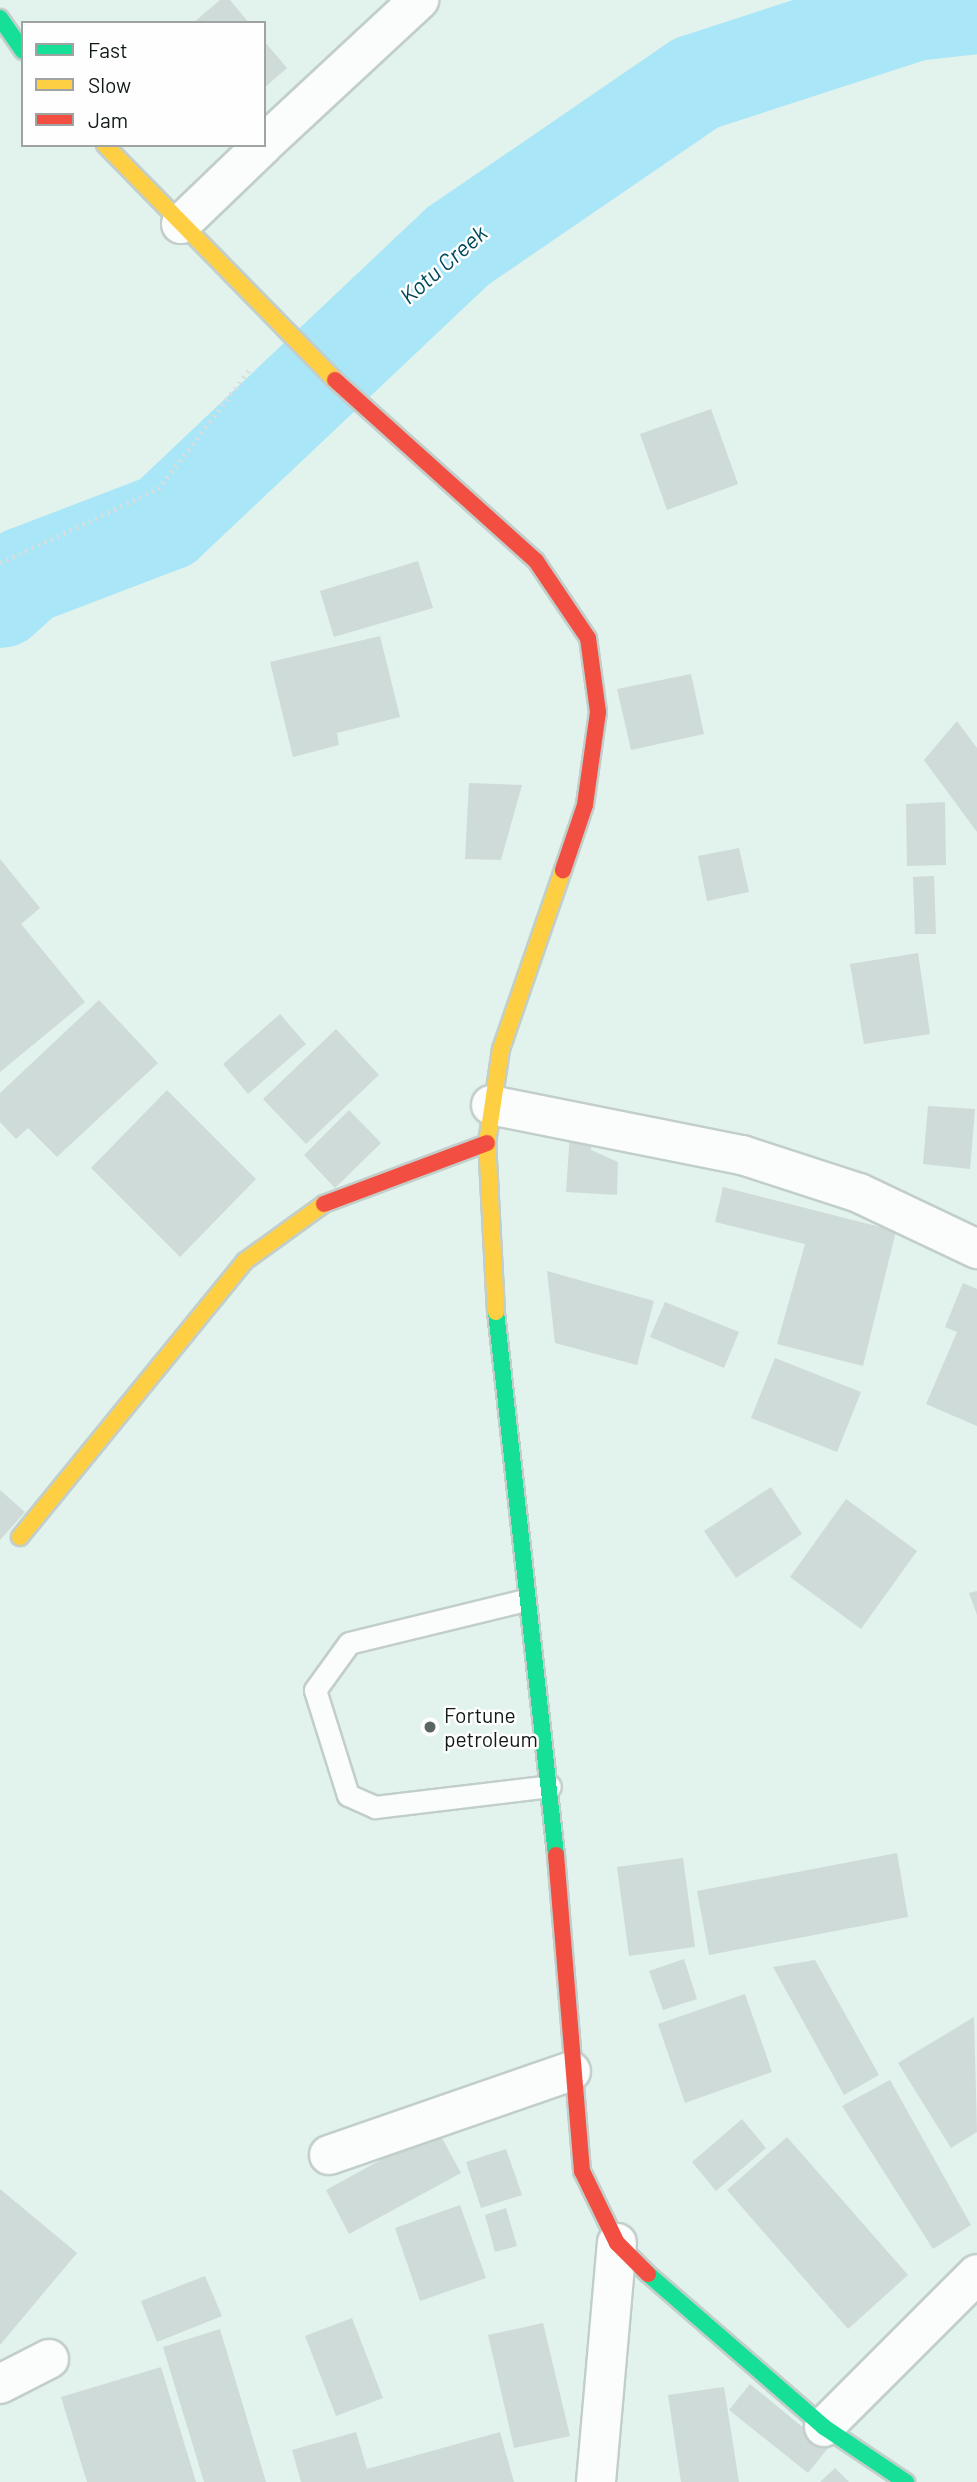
<!DOCTYPE html>
<html>
<head>
<meta charset="utf-8">
<style>
	body { margin:0 }
	#map { position:relative; width:977px; height:2482px; overflow:hidden; background:#e2f2ed; font-family:Barlow,sans-serif }
	div>[style] { position:absolute }
	.river>* { height:98px; margin:-49px; padding:0 49px; transform-origin:49px; border-radius:49px; background:#a9e6f7 }
	.building>* { inset:0; background:#cfdbd9 }
	.path>* { height:4.5px; margin-top:-2.25px; transform-origin:0; background:repeating-linear-gradient(90deg,#d9dedc 0 2px,transparent 0 7px) }
	.roads { filter:drop-shadow(2px 0 #c2ceca) drop-shadow(-2px 0 #c2ceca) drop-shadow(0 2px #c2ceca) drop-shadow(0 -2px #c2ceca) }
	.lane>* { height:21px; margin:-10.5px; padding:0 10.5px; transform-origin:10.5px; border-radius:10.5px; background:#fbfdfc }
	.street>* { height:38px; margin:-19px; padding:0 19px; transform-origin:19px; border-radius:19px; background:#fbfdfc }
	.fast>* { height:16px; margin:-8px; padding:0 8px; transform-origin:8px; border-radius:8px; background:#16e098 }
	.slow>* { height:16px; margin:-8px; padding:0 8px; transform-origin:8px; border-radius:8px; background:#ffcf43 }
	.jam>* { height:16px; margin:-8px; padding:0 8px; transform-origin:8px; border-radius:8px; background:#f24e42 }
	.dots>* { width:19px; height:19px; translate:-50% -50%; box-sizing:border-box; border:4px solid #fefefe; border-radius:50% }
	span { translate:-50% -50%; white-space:nowrap; text-align:center; line-height:1.15; -webkit-text-stroke:5px #fefefe; paint-order:stroke }
	.poi-label { font-size:21px; color:#101a17 }
	.left { translate:0 -50%; text-align:left }
	.water-label { font-size:23px; color:#004a5c; font-style:italic }
	.legend { position:absolute; left:21px; top:21px; width:245px; height:126px; box-sizing:border-box; background:#fefefe; border:2px solid #9fa3a2; margin:0; padding:9px 12px; list-style:none; font-size:21px; color:#101a17 }
	.legend li { display:flex; align-items:center; gap:14px; height:35px }
	.legend b { width:35px; border:2px solid #9fa3a2 }
</style>
</head>
<body>
<div id="map">
	<div class="river">
		<div style="left:0;top:599px;width:36px;rotate:-42deg"></div>
		<div style="left:27px;top:575px;width:149px;rotate:-20.9deg"></div>
		<div style="left:166px;top:522px;width:402px;rotate:-43.4deg"></div>
		<div style="left:458px;top:246px;width:288px;rotate:-34.4deg"></div>
		<div style="left:696px;top:83px;width:229px;rotate:-18deg"></div>
		<div style="left:914px;top:12px;width:63px;rotate:-6.3deg"></div>
	</div>
	<div class="building">
		<div style="clip-path:polygon(220px 0,230px 0,249px 23px,193px 23px)"></div>
		<div style="clip-path:polygon(264px 41px,287px 68px,264px 88px)"></div>
		<div style="clip-path:polygon(711px 409px,738px 484px,667px 510px,640px 434px)"></div>
		<div style="clip-path:polygon(418px 561px,433px 608px,334px 637px,320px 591px)"></div>
		<div style="clip-path:polygon(380px 636px,400px 717px,337px 733px,339px 745px,293px 757px,270px 662px)"></div>
		<div style="clip-path:polygon(691px 674px,704px 734px,631px 750px,617px 689px)"></div>
		<div style="clip-path:polygon(957px 721px,977px 748px,977px 832px,924px 760px)"></div>
		<div style="clip-path:polygon(469px 783px,522px 785px,501px 860px,465px 859px)"></div>
		<div style="clip-path:polygon(945px 802px,946px 865px,907px 866px,906px 804px)"></div>
		<div style="clip-path:polygon(739px 848px,749px 892px,707px 901px,698px 856px)"></div>
		<div style="clip-path:polygon(0 859px,40px 908px,21px 924px,85px 1002px,0 1072px)"></div>
		<div style="clip-path:polygon(934px 876px,936px 934px,915px 934px,913px 877px)"></div>
		<div style="clip-path:polygon(918px 953px,930px 1034px,864px 1044px,850px 964px)"></div>
		<div style="clip-path:polygon(99px 1000px,158px 1063px,57px 1157px,28px 1128px,16px 1139px,0 1122px,0 1093px)"></div>
		<div style="clip-path:polygon(280px 1014px,306px 1044px,248px 1094px,223px 1064px)"></div>
		<div style="clip-path:polygon(336px 1029px,379px 1075px,306px 1144px,263px 1099px)"></div>
		<div style="clip-path:polygon(167px 1090px,256px 1179px,180px 1257px,91px 1168px)"></div>
		<div style="clip-path:polygon(928px 1106px,975px 1109px,970px 1169px,923px 1164px)"></div>
		<div style="clip-path:polygon(349px 1110px,381px 1143px,335px 1188px,304px 1155px)"></div>
		<div style="clip-path:polygon(570px 1133px,592px 1135px,591px 1150px,618px 1162px,617px 1195px,566px 1192px)"></div>
		<div style="clip-path:polygon(723px 1187px,896px 1231px,863px 1366px,777px 1344px,805px 1244px,715px 1222px)"></div>
		<div style="clip-path:polygon(547px 1271px,654px 1301px,637px 1365px,555px 1343px)"></div>
		<div style="clip-path:polygon(963px 1283px,977px 1289px,977px 1426px,926px 1404px,957px 1332px,945px 1327px)"></div>
		<div style="clip-path:polygon(665px 1302px,739px 1332px,724px 1368px,650px 1337px)"></div>
		<div style="clip-path:polygon(775px 1358px,861px 1392px,837px 1452px,751px 1418px)"></div>
		<div style="clip-path:polygon(771px 1487px,802px 1534px,736px 1578px,704px 1531px)"></div>
		<div style="clip-path:polygon(0 1490px,25px 1512px,0 1540px)"></div>
		<div style="clip-path:polygon(846px 1499px,917px 1551px,861px 1629px,790px 1577px)"></div>
		<div style="clip-path:polygon(977px 1591px,977px 1615px,969px 1593px)"></div>
		<div style="clip-path:polygon(897px 1853px,908px 1917px,709px 1955px,697px 1891px)"></div>
		<div style="clip-path:polygon(683px 1858px,695px 1947px,629px 1956px,617px 1867px)"></div>
		<div style="clip-path:polygon(684px 1959px,697px 1999px,663px 2010px,649px 1971px)"></div>
		<div style="clip-path:polygon(815px 1960px,879px 2075px,844px 2095px,773px 1967px)"></div>
		<div style="clip-path:polygon(745px 1994px,772px 2072px,685px 2103px,658px 2024px)"></div>
		<div style="clip-path:polygon(974px 2017px,977px 2132px,951px 2148px,898px 2063px)"></div>
		<div style="clip-path:polygon(890px 2080px,971px 2225px,933px 2249px,842px 2106px)"></div>
		<div style="clip-path:polygon(742px 2119px,766px 2148px,716px 2191px,692px 2162px)"></div>
		<div style="clip-path:polygon(437px 2129px,461px 2173px,349px 2234px,326px 2190px)"></div>
		<div style="clip-path:polygon(787px 2137px,908px 2275px,848px 2329px,727px 2190px)"></div>
		<div style="clip-path:polygon(506px 2149px,522px 2195px,481px 2208px,466px 2162px)"></div>
		<div style="clip-path:polygon(0 2189px,77px 2253px,0 2345px)"></div>
		<div style="clip-path:polygon(460px 2205px,486px 2278px,420px 2301px,395px 2228px)"></div>
		<div style="clip-path:polygon(506px 2208px,517px 2246px,495px 2252px,485px 2215px)"></div>
		<div style="clip-path:polygon(205px 2276px,222px 2316px,157px 2342px,141px 2301px)"></div>
		<div style="clip-path:polygon(352px 2318px,383px 2398px,336px 2416px,305px 2336px)"></div>
		<div style="clip-path:polygon(543px 2323px,570px 2436px,514px 2448px,488px 2335px)"></div>
		<div style="clip-path:polygon(220px 2329px,266px 2482px,204px 2482px,163px 2347px)"></div>
		<div style="clip-path:polygon(161px 2367px,196px 2482px,87px 2482px,61px 2397px)"></div>
		<div style="clip-path:polygon(750px 2384px,828px 2448px,808px 2473px,729px 2410px)"></div>
		<div style="clip-path:polygon(724px 2387px,739px 2482px,681px 2482px,668px 2395px)"></div>
		<div style="clip-path:polygon(356px 2432px,367px 2469px,500px 2432px,514px 2482px,301px 2482px,292px 2450px)"></div>
		<div style="clip-path:polygon(835px 2468px,849px 2482px,820px 2482px)"></div>
	</div>
	<div class="path">
		<div style="left:0;top:563px;width:174px;rotate:-25.1deg"></div>
		<div style="left:158px;top:489px;width:153px;rotate:-52.5deg"></div>
	</div>
	<div class="roads">
		<div class="lane">
			<div style="left:525px;top:1600px;width:181px;rotate:166.3deg"></div>
			<div style="left:349px;top:1643px;width:58px;rotate:125.9deg"></div>
			<div style="left:315px;top:1690px;width:110px;rotate:72.6deg"></div>
			<div style="left:348px;top:1795px;width:30px;rotate:24deg"></div>
			<div style="left:375px;top:1807px;width:176px;rotate:-6.8deg"></div>
		</div>
		<div class="street">
			<div style="left:264px;top:144px;width:212px;rotate:-42.9deg"></div>
			<div style="left:181px;top:224px;width:114px;rotate:-43.9deg"></div>
			<div style="left:491px;top:1105px;width:256px;rotate:11.3deg"></div>
			<div style="left:742px;top:1155px;width:123px;rotate:18deg"></div>
			<div style="left:859px;top:1193px;width:131px;rotate:25.4deg"></div>
			<div style="left:329px;top:2155px;width:256px;rotate:-19.1deg"></div>
			<div style="left:0;top:2384px;width:55px;rotate:-27deg"></div>
			<div style="left:824px;top:2427px;width:216px;rotate:-45deg"></div>
			<div style="left:596px;top:2482px;width:240px;rotate:-85deg"></div>
		</div>
		<div class="fast">
			<div style="left:0;top:18px;width:40px;rotate:55.1deg"></div>
			<div style="left:496px;top:1312px;width:546px;rotate:83.69deg"></div>
			<div style="left:648px;top:2274px;width:233px;rotate:41deg"></div>
			<div style="left:824px;top:2427px;width:99px;rotate:33.9deg"></div>
		</div>
		<div class="slow">
			<div style="left:105px;top:145px;width:329px;rotate:45.6deg"></div>
			<div style="left:496px;top:1312px;width:169px;rotate:-93deg"></div>
			<div style="left:487px;top:1143px;width:95px;rotate:-81.5deg"></div>
			<div style="left:501px;top:1049px;width:189px;rotate:-70.9deg"></div>
			<div style="left:20px;top:1537px;width:356px;rotate:-50.8deg"></div>
			<div style="left:245px;top:1261px;width:97px;rotate:-35.8deg"></div>
		</div>
		<div class="jam">
			<div style="left:335px;top:380px;width:270px;rotate:42deg"></div>
			<div style="left:536px;top:561px;width:93px;rotate:56deg"></div>
			<div style="left:588px;top:638px;width:75px;rotate:82.3deg"></div>
			<div style="left:598px;top:712px;width:94px;rotate:98deg"></div>
			<div style="left:585px;top:805px;width:69px;rotate:108.7deg"></div>
			<div style="left:324px;top:1204px;width:174px;rotate:-20.5deg"></div>
			<div style="left:556px;top:1855px;width:317px;rotate:85.3deg"></div>
			<div style="left:582px;top:2171px;width:80px;rotate:64.1deg"></div>
			<div style="left:617px;top:2243px;width:44px;rotate:45deg"></div>
		</div>
	</div>
	<div class="dots">
		<div style="left:430px;top:1727px;background:#5a6662"></div>
	</div>
	<div class="poi-label">
		<span class="left" style="left:444px;top:1727px">Fortune<br>petroleum</span>
	</div>
	<div class="water-label">
		<span style="left:443px;top:264px;rotate:-41deg">Kotu Creek</span>
	</div>
	<ul class="legend">
	<li><b style="height:9px;background:#16e098"></b>Fast</li>
	<li><b style="height:9px;background:#ffcf43"></b>Slow</li>
	<li><b style="height:9px;background:#f24e42"></b>Jam</li>
	</ul>
</div>
</body>
</html>
